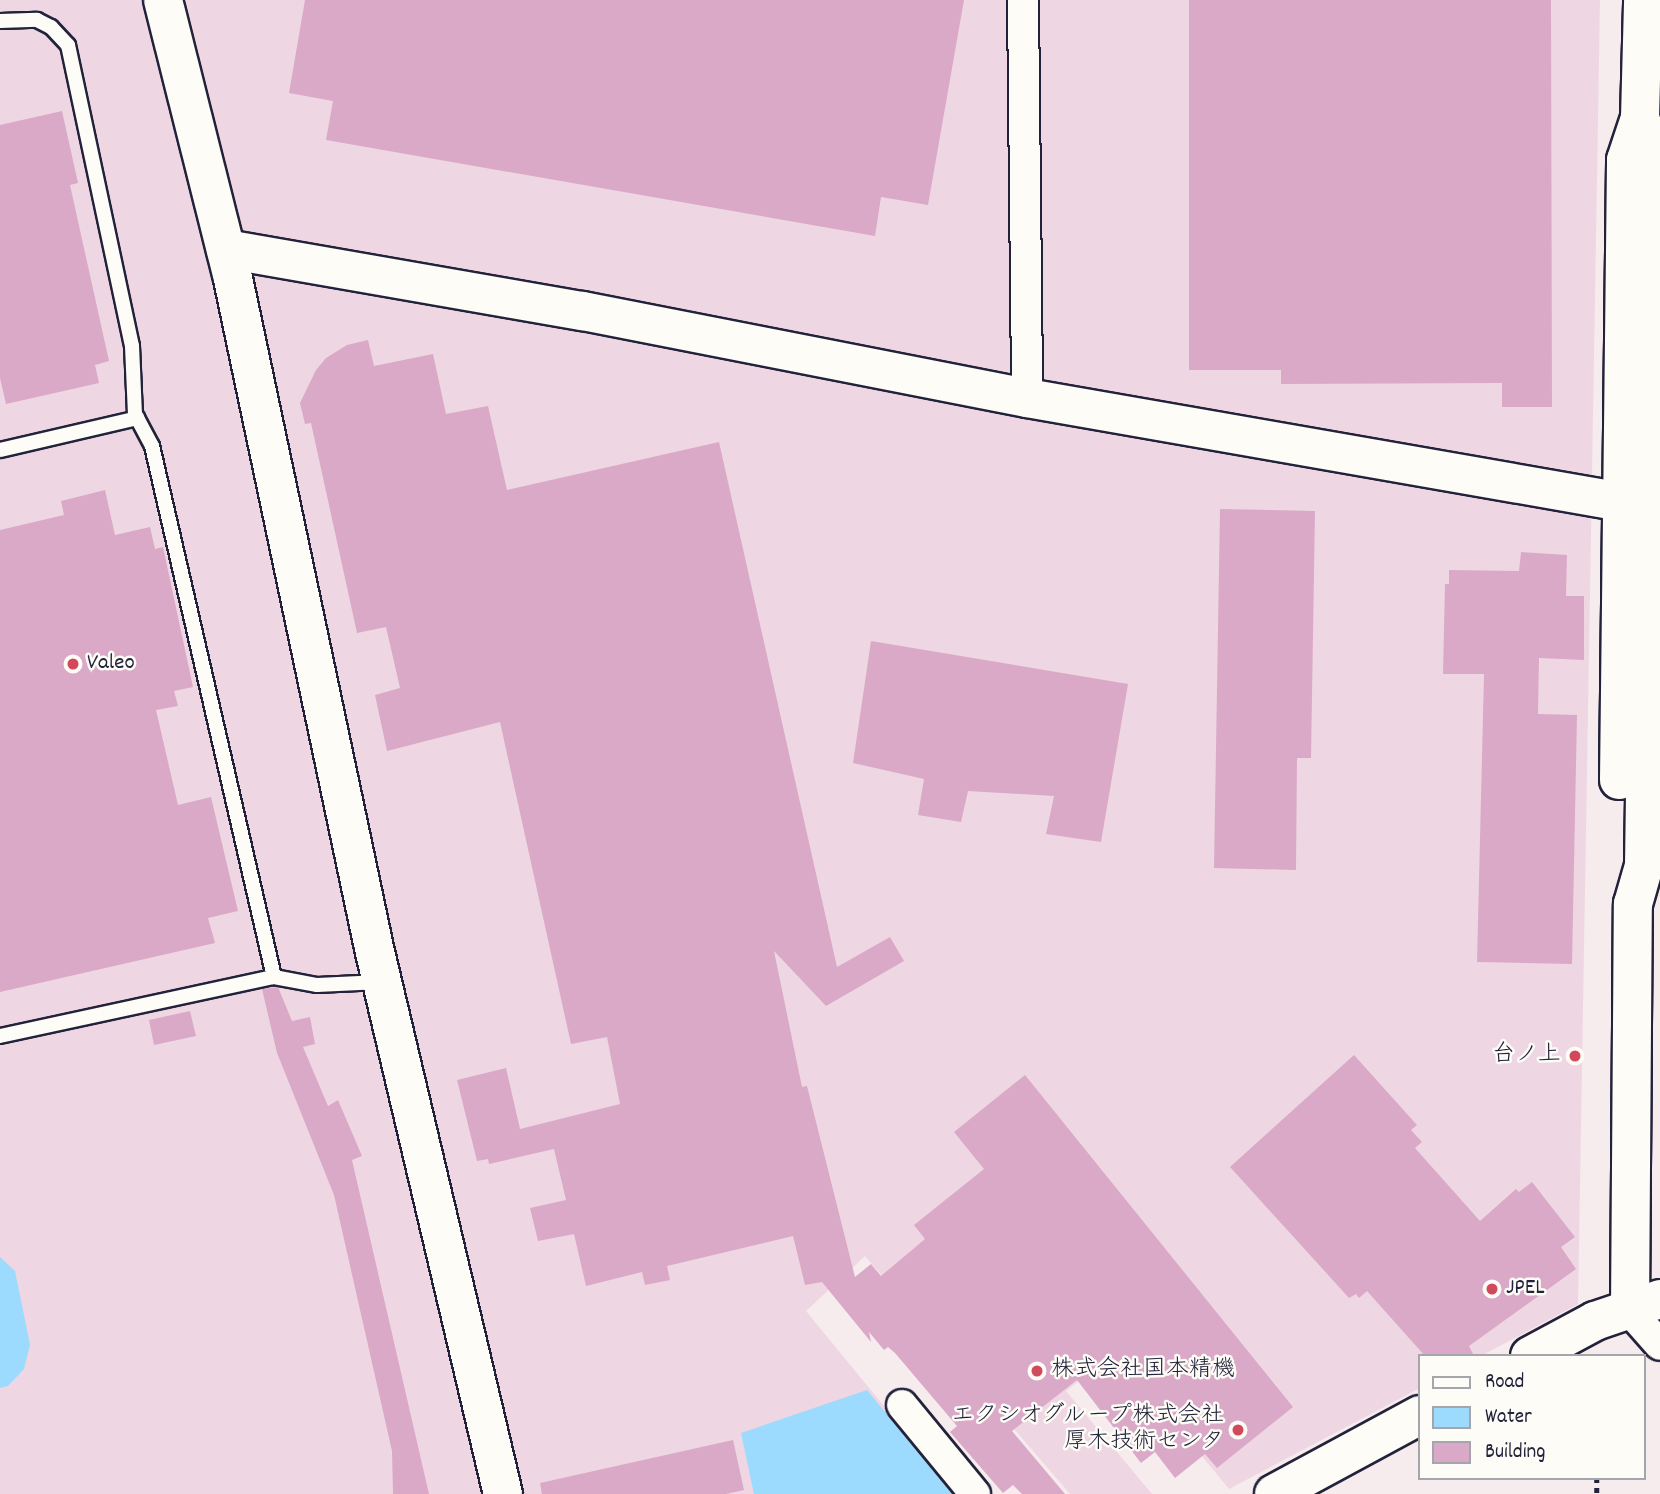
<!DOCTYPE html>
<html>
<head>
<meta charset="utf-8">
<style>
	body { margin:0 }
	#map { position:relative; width:1660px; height:1494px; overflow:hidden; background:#f6ebed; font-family:Dekko,"Klee One",sans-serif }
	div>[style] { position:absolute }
	.built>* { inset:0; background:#eed7e2 }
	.water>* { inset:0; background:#9cdafe }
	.building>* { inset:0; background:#daa9c7 }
	.path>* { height:4.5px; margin-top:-2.25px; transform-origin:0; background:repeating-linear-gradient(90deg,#22223b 0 5px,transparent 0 10px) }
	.roads { filter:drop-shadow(2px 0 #22223b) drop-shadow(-2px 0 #22223b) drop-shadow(0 2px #22223b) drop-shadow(0 -2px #22223b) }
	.lane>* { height:14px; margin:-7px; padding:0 7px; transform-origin:7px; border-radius:7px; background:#fdfcf7 }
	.street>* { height:30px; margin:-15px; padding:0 15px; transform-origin:15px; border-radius:15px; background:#fdfcf7 }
	.secondary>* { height:38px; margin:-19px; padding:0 19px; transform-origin:19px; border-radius:19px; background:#fdfcf7 }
	.dots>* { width:19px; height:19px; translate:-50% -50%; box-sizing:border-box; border:4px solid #fdfcf7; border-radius:50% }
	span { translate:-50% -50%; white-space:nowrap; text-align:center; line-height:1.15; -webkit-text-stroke:5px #fdfcf7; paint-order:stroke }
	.poi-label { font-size:23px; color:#22223b }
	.left { translate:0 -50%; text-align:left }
	.right { translate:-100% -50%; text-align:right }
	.legend { position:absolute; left:1418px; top:1354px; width:228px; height:126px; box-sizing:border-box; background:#fdfcf7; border:2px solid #a5a5ac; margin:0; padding:9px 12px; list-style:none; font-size:21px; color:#22223b }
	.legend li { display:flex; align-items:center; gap:14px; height:35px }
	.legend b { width:35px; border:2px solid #a5a5ac }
</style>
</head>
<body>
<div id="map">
	<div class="built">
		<div style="clip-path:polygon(0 0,1600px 0,1578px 1304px,1481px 1356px,1420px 1356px,1420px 1388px,1229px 1489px,1116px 1352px,1066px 1391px,1152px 1494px,1070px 1494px,865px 1256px,806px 1311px,956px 1494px,0 1494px)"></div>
	</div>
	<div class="water">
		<div style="clip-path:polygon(0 1257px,15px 1271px,30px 1345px,24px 1369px,8px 1386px,0 1388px)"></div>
		<div style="clip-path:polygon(867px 1390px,952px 1494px,754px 1494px,741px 1433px)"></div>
	</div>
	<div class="building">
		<div style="clip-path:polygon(305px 0,964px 0,928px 205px,881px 197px,875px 236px,326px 140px,333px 101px,289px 93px)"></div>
		<div style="clip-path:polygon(1189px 0,1551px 0,1552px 407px,1502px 407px,1502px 383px,1281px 384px,1281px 370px,1189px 370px)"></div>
		<div style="clip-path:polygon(62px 111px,78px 183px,70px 185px,109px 361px,95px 365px,99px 383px,6px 404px,0 378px,0 125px)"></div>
		<div style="clip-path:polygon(368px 340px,374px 366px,433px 354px,446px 414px,488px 406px,507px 490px,719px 442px,837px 967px,890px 937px,904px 961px,826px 1006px,774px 951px,802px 1087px,807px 1086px,855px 1277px,871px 1264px,881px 1276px,925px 1239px,914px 1225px,984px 1169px,954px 1132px,1025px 1075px,1293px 1407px,1217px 1468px,1205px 1454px,1175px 1478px,1155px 1452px,1141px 1463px,1077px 1380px,1012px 1431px,1065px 1494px,1022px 1494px,1013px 1485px,1003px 1493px,950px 1432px,957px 1426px,895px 1353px,888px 1347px,884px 1350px,869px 1332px,871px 1342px,822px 1282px,805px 1285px,793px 1236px,667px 1266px,670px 1280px,645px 1285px,642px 1272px,586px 1286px,574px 1234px,538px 1241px,530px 1208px,566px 1200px,554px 1149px,489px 1164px,488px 1159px,477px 1161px,457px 1080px,506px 1068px,520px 1129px,620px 1104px,607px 1037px,571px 1044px,500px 722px,387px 751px,375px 695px,400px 688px,386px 627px,357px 633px,311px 423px,305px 424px,300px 403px,316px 370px,326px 358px,347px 345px)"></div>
		<div style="clip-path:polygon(105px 490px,115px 535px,150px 527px,155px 549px,163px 547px,193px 687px,174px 691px,178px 706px,156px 710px,178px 805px,211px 797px,238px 911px,208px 918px,215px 943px,0 992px,0 530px,64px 515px,61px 501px)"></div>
		<div style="clip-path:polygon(1220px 509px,1315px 511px,1311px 758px,1297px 758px,1296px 870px,1214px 868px)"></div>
		<div style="clip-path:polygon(1521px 552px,1567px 555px,1566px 596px,1584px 596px,1584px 660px,1539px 658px,1538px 714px,1577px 715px,1572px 964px,1477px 962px,1484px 674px,1443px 674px,1445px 584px,1449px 584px,1449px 570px,1519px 571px)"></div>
		<div style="clip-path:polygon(871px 641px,1128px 684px,1101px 842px,1046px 834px,1054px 796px,968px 791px,961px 822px,918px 815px,924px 779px,853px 763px)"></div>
		<div style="clip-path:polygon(278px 987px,292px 1021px,310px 1017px,315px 1044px,303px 1047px,328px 1106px,338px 1100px,362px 1156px,352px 1160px,429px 1494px,393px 1494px,392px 1451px,334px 1195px,277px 1053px,262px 989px)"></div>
		<div style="clip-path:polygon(190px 1011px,196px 1036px,154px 1045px,149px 1020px)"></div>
		<div style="clip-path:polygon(1354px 1055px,1417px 1125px,1411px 1130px,1422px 1142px,1415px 1148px,1480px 1221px,1516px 1189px,1519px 1192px,1532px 1182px,1575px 1237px,1561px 1247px,1576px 1269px,1469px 1346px,1474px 1356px,1425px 1356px,1367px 1291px,1359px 1298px,1356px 1294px,1349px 1298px,1230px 1167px)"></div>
		<div style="clip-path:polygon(733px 1440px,744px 1490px,726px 1494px,542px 1494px,540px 1483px)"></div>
	</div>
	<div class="path">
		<div style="left:1597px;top:1478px;width:16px;rotate:90deg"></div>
	</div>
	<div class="roads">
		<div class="lane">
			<div style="left:0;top:21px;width:37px;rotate:-2deg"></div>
			<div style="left:37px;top:20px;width:16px;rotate:27deg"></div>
			<div style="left:51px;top:27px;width:25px;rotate:47deg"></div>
			<div style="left:68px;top:45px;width:308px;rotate:78deg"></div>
			<div style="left:132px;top:346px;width:68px;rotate:87.5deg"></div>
			<div style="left:135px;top:414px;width:36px;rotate:62deg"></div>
			<div style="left:152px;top:446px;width:545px;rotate:77.06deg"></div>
			<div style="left:0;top:450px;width:141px;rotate:-13.1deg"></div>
			<div style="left:0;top:1036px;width:280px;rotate:-12.2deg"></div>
			<div style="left:274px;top:977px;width:44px;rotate:10.5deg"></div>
			<div style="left:317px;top:985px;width:64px;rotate:-2.7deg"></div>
		</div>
		<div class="street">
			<div style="left:1023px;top:0;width:398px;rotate:89.4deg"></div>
			<div style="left:1630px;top:1311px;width:45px;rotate:48.6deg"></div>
			<div style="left:902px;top:1405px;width:115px;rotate:50.6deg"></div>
		</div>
		<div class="secondary">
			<div style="left:163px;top:0;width:283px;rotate:75.9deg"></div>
			<div style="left:232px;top:274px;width:689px;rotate:78.1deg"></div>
			<div style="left:374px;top:948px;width:561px;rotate:76.71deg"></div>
			<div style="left:226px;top:249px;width:362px;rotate:9.9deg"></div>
			<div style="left:583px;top:311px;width:452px;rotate:11.1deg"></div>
			<div style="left:1027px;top:398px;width:604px;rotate:9.91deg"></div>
			<div style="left:1622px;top:502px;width:27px;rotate:4deg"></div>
			<div style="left:1619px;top:780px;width:620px;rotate:-89.35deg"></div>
			<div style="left:1626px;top:160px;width:44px;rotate:-71.6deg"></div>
			<div style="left:1640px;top:118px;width:118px;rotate:-88.5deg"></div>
			<div style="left:1630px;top:1311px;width:407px;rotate:-89.6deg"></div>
			<div style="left:1633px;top:904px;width:40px;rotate:-74deg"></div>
			<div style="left:1644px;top:866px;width:710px;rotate:-89.19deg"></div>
			<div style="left:1654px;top:156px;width:40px;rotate:-110.2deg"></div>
			<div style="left:1530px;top:1356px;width:74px;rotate:-28.3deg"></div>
			<div style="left:1595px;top:1321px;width:69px;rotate:-18.7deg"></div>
			<div style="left:1274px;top:1494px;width:166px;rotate:-28.4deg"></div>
		</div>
	</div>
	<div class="dots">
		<div style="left:73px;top:664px;background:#d1495b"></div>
		<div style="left:1575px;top:1056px;background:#d1495b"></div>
		<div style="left:1492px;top:1289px;background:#d1495b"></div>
		<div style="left:1037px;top:1371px;background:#d1495b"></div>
		<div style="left:1238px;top:1430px;background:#d1495b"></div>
	</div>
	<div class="poi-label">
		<span class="left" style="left:87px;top:664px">Valeo</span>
		<span class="right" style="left:1561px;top:1056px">台ノ上</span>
		<span class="left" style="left:1506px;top:1289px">JPEL</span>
		<span class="left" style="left:1051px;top:1371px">株式会社国本精機</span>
		<span class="right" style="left:1224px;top:1430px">エクシオグループ株式会社<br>厚木技術センタ</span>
	</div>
	<ul class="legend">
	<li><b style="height:9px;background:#fdfcf7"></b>Road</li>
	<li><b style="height:19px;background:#9cdafe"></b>Water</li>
	<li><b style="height:19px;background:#daa9c7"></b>Building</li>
	</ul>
</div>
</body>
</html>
